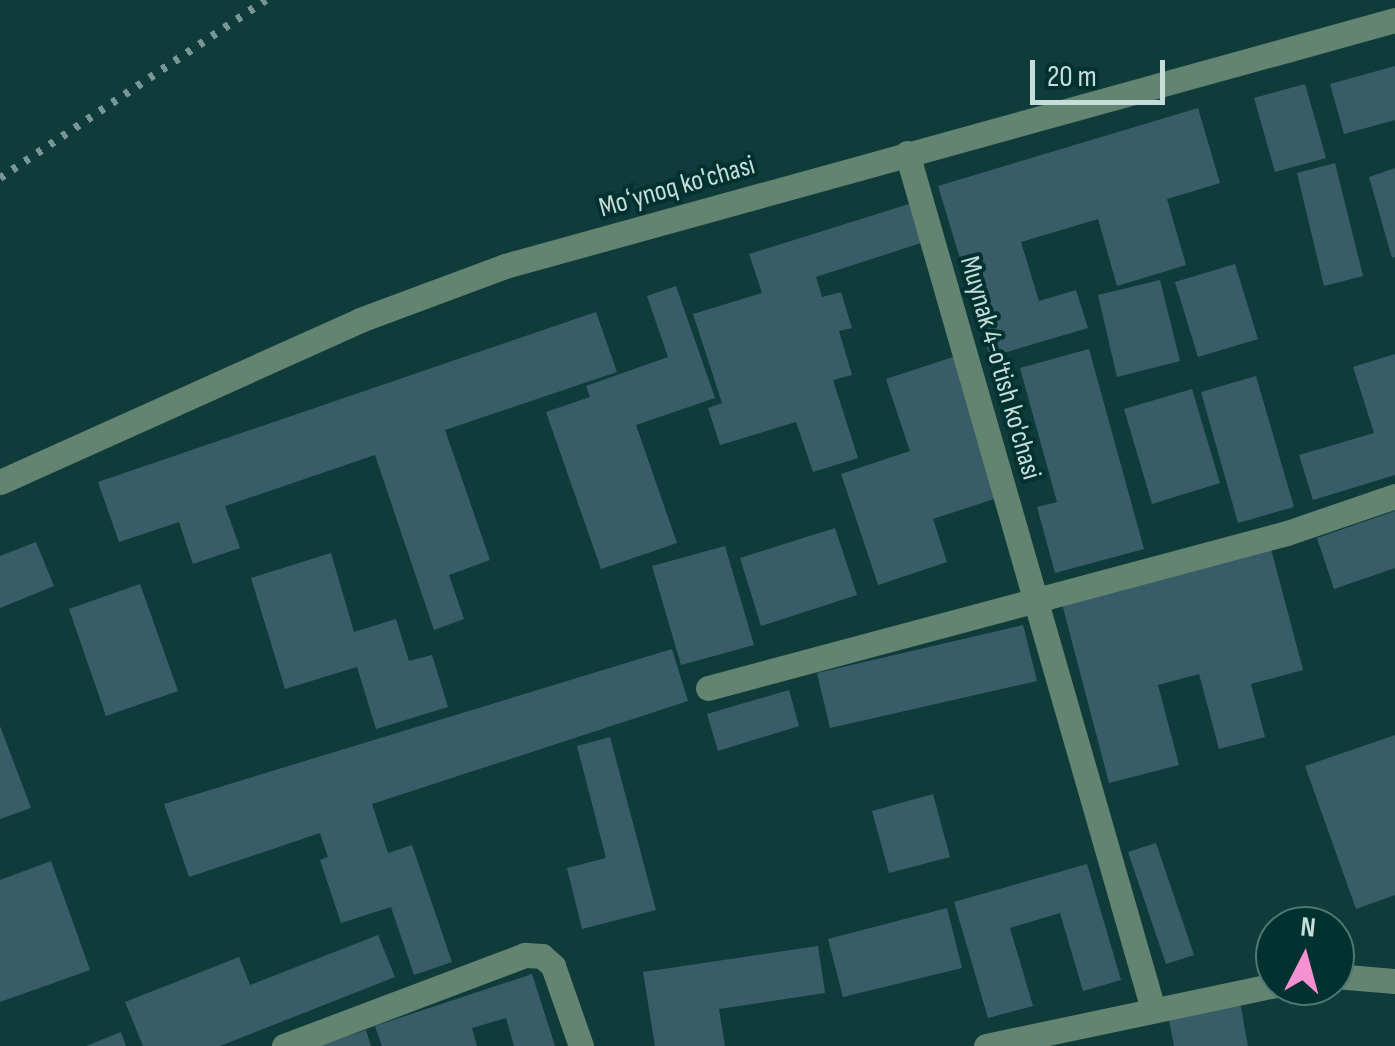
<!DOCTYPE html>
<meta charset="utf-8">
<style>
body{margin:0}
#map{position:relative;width:1395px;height:1046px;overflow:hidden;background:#0f3c3a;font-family:"Sofia Sans Condensed",sans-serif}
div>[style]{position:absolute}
.building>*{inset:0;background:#395d68}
.minor>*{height:25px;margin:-12.5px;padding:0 12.5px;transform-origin:12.5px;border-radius:12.5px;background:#638471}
.rail>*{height:8px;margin-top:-4px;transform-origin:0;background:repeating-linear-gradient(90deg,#769794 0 5px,transparent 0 15px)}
span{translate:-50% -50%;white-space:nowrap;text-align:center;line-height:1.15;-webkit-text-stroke:8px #01322f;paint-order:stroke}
.street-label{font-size:28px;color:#c6ddda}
.north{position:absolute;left:1255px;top:906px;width:100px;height:100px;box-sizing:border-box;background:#01322f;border:2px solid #507673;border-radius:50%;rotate:6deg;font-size:28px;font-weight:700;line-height:40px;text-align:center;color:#c6ddda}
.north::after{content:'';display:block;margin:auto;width:35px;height:45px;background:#f591d2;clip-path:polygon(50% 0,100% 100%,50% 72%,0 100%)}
.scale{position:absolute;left:1030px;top:60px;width:135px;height:45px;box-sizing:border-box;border:5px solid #c6ddda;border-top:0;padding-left:12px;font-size:30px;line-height:35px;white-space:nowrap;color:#c6ddda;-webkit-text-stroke:8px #01322f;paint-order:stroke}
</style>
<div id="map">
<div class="building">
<div style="clip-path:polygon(1395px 66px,1395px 120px,1344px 134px,1330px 84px)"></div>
<div style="clip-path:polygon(1305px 84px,1326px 158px,1275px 172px,1254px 98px)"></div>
<div style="clip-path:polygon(1198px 108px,1220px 183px,1167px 199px,1186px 265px,1117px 286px,1098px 219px,1021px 242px,1039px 301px,1076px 290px,1088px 328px,990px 357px,938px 186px)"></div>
<div style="clip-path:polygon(1335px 163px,1363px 276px,1324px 286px,1297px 173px)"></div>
<div style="clip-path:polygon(1395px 168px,1395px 257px,1392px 258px,1369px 177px)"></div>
<div style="clip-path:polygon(909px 204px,921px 243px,816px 277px,822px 297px,841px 292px,852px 328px,839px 331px,852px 375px,833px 380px,858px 458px,813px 472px,796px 422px,720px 445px,708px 408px,722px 403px,693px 314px,762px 293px,749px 254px)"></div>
<div style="clip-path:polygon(1235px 264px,1258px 339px,1198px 357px,1175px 282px)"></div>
<div style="clip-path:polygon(1160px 280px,1180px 361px,1117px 377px,1098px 295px)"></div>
<div style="clip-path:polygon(676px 286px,715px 398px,636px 425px,677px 543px,601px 569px,546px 412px,590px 397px,586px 386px,668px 357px,647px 296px)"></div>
<div style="clip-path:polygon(596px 312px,617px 372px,445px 430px,490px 560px,449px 575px,464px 619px,434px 630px,375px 455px,225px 506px,240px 548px,193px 564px,179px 522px,119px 542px,98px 482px)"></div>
<div style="clip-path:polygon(1089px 349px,1144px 549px,1055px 573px,1037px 507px,1057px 502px,1020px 368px)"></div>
<div style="clip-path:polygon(1395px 354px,1395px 475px,1313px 500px,1299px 455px,1374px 433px,1353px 367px)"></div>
<div style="clip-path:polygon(956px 356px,1003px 496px,933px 519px,947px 562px,878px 585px,841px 474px,910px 451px,886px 379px)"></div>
<div style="clip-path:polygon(1256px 376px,1294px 507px,1238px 523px,1201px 392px)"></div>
<div style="clip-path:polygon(1192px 389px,1220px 483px,1152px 504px,1124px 409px)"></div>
<div style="clip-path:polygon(1395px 511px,1395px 568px,1334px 589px,1317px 538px)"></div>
<div style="clip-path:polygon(835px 528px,857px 595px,761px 626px,740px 558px)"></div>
<div style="clip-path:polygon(36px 542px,54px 586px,0 608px,0 556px)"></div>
<div style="clip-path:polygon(1270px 545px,1303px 670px,1251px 684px,1265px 737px,1219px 749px,1199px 674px,1158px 685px,1179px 765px,1109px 783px,1061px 600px)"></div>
<div style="clip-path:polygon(725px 546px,754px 645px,681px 665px,652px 566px)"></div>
<div style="clip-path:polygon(331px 553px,354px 632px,396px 619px,409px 661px,432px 655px,448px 707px,376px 729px,357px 667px,285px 689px,251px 578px)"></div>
<div style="clip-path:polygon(140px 584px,178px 691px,106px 716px,69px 609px)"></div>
<div style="clip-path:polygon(1023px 625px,1037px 681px,830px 728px,817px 673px)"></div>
<div style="clip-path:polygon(672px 649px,688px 701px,372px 804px,388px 853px,412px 845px,452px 962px,414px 975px,391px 907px,341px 923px,320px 860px,328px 857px,320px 833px,189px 877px,164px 804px)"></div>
<div style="clip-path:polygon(789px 690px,799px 726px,718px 751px,707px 714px)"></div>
<div style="clip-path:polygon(0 726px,31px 808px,0 819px)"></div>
<div style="clip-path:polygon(1395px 735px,1395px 895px,1356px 909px,1305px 766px)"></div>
<div style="clip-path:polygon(610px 737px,656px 910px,582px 929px,567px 868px,606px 858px,577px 746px)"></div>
<div style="clip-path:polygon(933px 794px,950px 857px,889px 873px,872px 811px)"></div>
<div style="clip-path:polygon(1156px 843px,1194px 955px,1166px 964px,1128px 852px)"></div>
<div style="clip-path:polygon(51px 861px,90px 970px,0 1002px,0 880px)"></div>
<div style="clip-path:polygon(1087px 864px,1121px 980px,1083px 991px,1060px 913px,1010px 928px,1033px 1006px,988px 1018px,954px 902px)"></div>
<div style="clip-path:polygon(947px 908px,962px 968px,843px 997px,828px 939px)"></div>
<div style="clip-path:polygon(378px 935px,395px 977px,220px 1046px,143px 1046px,125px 1002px,239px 957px,250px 985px)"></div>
<div style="clip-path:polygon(818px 946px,825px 993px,719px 1009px,725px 1046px,655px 1046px,643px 972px)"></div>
<div style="clip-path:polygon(532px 974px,555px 1046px,514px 1046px,506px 1018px,472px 1028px,477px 1046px,382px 1046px,375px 1026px)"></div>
<div style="clip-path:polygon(1239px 997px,1248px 1046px,1174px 1046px,1167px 1010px)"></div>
<div style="clip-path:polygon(366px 1030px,371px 1046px,322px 1046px,322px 1045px)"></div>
<div style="clip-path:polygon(121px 1032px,126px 1046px,86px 1046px)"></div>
</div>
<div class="minor">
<div style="left:907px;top:153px;width:887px;rotate:73.97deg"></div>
<div style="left:0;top:482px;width:395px;rotate:-24.2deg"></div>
<div style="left:360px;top:320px;width:155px;rotate:-20.4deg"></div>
<div style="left:505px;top:266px;width:923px;rotate:-15.45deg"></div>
<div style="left:708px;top:688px;width:599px;rotate:-14.99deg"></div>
<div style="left:1287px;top:533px;width:114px;rotate:-18.9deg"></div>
<div style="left:1335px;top:976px;width:60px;rotate:4.8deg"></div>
<div style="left:284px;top:1046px;width:258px;rotate:-20.7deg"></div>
<div style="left:525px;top:955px;width:17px;rotate:3deg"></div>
<div style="left:542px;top:956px;width:15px;rotate:42deg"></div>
<div style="left:553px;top:966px;width:85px;rotate:70.7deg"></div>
<div style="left:986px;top:1046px;width:295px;rotate:-11.9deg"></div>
</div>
<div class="rail">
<div style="left:0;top:178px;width:320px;rotate:-33.8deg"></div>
</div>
<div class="street-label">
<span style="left:677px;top:187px;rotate:-16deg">Moʻynoq ko'chasi</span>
<span style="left:1000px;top:368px;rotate:74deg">Muynak 4-o'tish ko'chasi</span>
</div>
<div class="north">N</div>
<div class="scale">20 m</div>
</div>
